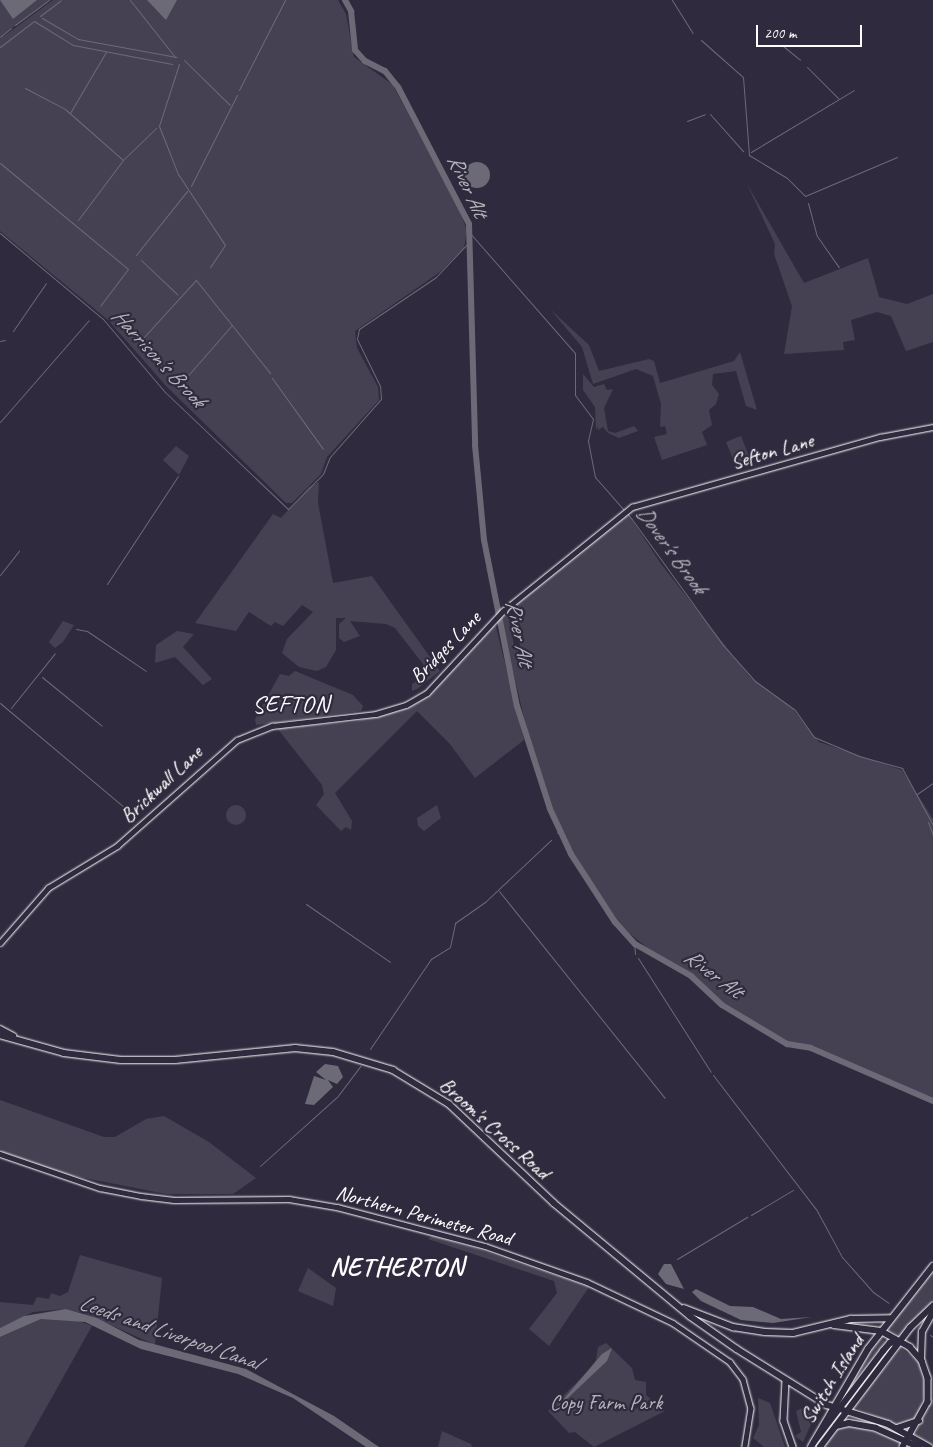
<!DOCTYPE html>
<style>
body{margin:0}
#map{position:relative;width:933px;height:1447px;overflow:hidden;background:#2f2a3d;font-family:Caveat,sans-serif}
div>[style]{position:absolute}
.green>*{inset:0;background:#464152}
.round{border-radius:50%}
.water>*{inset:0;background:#6d6a77}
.stream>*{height:1px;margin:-0.5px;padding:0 0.5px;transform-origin:0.5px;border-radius:0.5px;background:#6d6a77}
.river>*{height:6px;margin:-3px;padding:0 3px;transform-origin:3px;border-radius:3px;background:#6d6a77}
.roads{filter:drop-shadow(0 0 1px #fff) drop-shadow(0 0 1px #fff)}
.secondary>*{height:4.5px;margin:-2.25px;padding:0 2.25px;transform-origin:2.25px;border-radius:2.25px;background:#2f2a3d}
.highway>*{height:5.5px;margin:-2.75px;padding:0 2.75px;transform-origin:2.75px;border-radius:2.75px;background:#2f2a3d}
span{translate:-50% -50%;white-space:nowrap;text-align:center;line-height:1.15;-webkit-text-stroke:4.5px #2f2a3d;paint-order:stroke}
.street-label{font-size:21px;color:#fff}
.park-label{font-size:21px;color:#b5b3ba}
.water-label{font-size:22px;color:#b6b4bb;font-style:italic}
.quarter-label{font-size:24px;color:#fff;letter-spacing:1px}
.district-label{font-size:26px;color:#fff;font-weight:700;letter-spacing:1px}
.scale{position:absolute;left:756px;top:25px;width:106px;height:22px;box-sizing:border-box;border:2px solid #fff;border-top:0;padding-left:6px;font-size:15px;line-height:18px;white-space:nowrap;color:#fff;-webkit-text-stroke:4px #2f2a3d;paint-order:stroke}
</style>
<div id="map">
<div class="green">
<div style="clip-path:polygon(0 0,51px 0,0 37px)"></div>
<div style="clip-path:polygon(53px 0,338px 0,346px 14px,354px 57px,393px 85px,461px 214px,467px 231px,464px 248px,440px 272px,355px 331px,357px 348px,378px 387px,379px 400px,327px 457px,321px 474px,292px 503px,286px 503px,167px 387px,108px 320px,0 231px,0 39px)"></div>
<div style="clip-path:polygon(747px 184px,804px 283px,868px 258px,879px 297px,907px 304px,933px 294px,933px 342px,906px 351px,891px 316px,877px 312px,851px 320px,855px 340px,843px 342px,844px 350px,784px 354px,792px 306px,774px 254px,775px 244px)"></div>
<div style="clip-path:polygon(550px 309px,589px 345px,599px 371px,649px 359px,654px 361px,660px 383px,734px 361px,740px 352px,757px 410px,746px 406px,736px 371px,713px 374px,712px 385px,719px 394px,716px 404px,709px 410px,712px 425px,702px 432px,707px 445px,662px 460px,654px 437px,667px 434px,665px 426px,660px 427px,661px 404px,653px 376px,636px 369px,593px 384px,582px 347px)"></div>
<div style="clip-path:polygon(583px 374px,594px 387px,604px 384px,607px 390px,613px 389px,604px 408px,608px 431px,615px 433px,634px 426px,638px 431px,619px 438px,608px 433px,603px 427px,598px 430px,598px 426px,596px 430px,595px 407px,583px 390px)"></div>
<div style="clip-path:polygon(741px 436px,751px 461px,736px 467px,726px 442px)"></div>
<div style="clip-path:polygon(176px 446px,189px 456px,179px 475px,163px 460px)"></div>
<div style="clip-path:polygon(319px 482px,318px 503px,333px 583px,372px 576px,440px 671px,417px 689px,412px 691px,412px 684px,427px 675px,426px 668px,395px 628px,386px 624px,350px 621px,360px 636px,344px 642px,339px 638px,339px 624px,346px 618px,336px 618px,336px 650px,326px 667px,317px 671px,299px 667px,282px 653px,287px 639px,313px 612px,302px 605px,283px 626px,275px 622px,271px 626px,249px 612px,236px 631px,195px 623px,273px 514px,281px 518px,309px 487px)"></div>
<div style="clip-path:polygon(628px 514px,661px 564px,750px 677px,792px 708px,819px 742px,902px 770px,933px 819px,933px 1099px,812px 1045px,788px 1042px,718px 999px,693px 975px,650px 950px,617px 923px,568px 843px,552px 809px,529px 738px,500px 618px,508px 613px,514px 645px,523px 660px,512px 607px)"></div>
<div style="clip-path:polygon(63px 621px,74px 625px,63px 642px,55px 648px,49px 642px)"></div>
<div style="clip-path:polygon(495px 623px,524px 740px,475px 778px,450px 744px,417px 711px,335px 793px,352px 821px,351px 830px,346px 827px,341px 831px,316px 805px,324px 794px,322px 785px,277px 728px,354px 722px,408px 706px,432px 690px)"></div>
<div style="clip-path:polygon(177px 631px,194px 634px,183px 647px,212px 679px,203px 685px,175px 657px,155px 663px,156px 645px)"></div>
<div style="clip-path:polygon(295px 671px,353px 695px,363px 706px,361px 711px,256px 725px,255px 719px,280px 674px,289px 676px)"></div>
<div style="clip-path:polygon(437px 805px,441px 818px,424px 831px,418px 826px,417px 818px)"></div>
<div class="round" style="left:226px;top:805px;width:20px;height:20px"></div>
<div style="clip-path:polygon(0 1100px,104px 1137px,115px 1137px,146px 1119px,164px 1116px,209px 1142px,256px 1178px,233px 1194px,166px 1194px,59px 1173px,0 1151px)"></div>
<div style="clip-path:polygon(432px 1236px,478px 1249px,589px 1287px,549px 1346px,529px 1329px,557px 1293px,554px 1281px,428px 1239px)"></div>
<div style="clip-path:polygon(80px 1255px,162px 1278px,155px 1345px,89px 1315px,66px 1309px,33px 1312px,0 1328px,0 1302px,33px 1305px,37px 1297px,49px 1299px,51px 1293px,60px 1296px,68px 1292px)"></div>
<div style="clip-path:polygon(308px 1268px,336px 1288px,333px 1306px,298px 1291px)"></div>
<div style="clip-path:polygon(933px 1272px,933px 1302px,900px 1336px,887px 1329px)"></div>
<div style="clip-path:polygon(41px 1319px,74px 1319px,92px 1326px,24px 1447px,0 1447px,0 1337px)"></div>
<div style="clip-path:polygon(880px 1337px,886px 1342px,846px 1393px,850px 1383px)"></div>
<div style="clip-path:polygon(606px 1343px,632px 1368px,635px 1380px,646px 1382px,646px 1395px,665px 1411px,594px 1447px,575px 1432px,569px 1433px,548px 1411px,589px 1370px,596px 1360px,598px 1347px)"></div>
<div style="clip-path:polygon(900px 1347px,918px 1362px,926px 1388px,918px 1416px,900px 1426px,854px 1407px)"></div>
<div style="clip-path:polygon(758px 1398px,770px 1403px,785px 1447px,764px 1447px,753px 1438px,759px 1425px)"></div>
<div style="clip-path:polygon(933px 1398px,933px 1445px,915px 1434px)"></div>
<div style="clip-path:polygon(805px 1407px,818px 1409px,803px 1442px,795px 1436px,801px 1432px,796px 1411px)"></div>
<div style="clip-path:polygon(846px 1426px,857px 1427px,901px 1440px,897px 1447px,824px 1447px,836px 1430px)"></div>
<div style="clip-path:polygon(442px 1431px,471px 1444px,472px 1447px,438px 1447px)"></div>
</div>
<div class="water">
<div style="clip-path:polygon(0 0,37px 0,13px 19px)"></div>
<div style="clip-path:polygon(147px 0,177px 0,166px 20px)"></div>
<div class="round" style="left:464px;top:162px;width:26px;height:26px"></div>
<div style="clip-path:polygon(325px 1064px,338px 1066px,343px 1077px,337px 1084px,328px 1080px,333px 1087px,314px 1105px,305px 1104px,314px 1076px,326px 1080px,316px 1072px)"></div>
<div style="clip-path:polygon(664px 1264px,671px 1264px,684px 1289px,666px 1284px,658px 1274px)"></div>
<div style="clip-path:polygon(696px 1289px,730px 1306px,753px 1307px,781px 1319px,812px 1317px,773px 1323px,741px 1320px,701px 1301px,692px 1292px)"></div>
<div style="clip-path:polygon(66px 1309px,97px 1318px,139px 1340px,246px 1369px,334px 1416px,379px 1447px,366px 1447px,293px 1398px,238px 1374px,141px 1349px,85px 1322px,41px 1319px,0 1337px,0 1328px,24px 1316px)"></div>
<div style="clip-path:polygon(612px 1348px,607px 1361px,552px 1413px,602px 1354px)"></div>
</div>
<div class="stream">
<div style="left:130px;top:0;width:73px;rotate:51.7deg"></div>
<div style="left:672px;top:0;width:39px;rotate:58deg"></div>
<div style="left:40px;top:16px;width:26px;rotate:-37deg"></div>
<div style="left:42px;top:18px;width:42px;rotate:30.3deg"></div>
<div style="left:78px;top:39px;width:100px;rotate:10.4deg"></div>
<div style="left:15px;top:25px;width:42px;rotate:-36.3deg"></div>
<div style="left:0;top:37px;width:14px;rotate:-39deg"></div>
<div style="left:701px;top:40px;width:56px;rotate:41.4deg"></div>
<div style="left:743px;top:77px;width:78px;rotate:85.6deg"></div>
<div style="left:749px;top:155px;width:44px;rotate:31.2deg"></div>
<div style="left:787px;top:178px;width:25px;rotate:45deg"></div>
<div style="left:805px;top:196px;width:100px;rotate:-23deg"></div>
<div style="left:783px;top:46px;width:22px;rotate:39deg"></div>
<div style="left:0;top:47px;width:43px;rotate:-37.4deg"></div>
<div style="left:34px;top:21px;width:46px;rotate:31.6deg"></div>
<div style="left:73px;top:45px;width:101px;rotate:10.9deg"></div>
<div style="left:184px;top:60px;width:64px;rotate:44.4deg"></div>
<div style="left:179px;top:64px;width:65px;rotate:107.9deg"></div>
<div style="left:159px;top:126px;width:52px;rotate:68.4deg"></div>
<div style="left:178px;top:174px;width:85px;rotate:56.5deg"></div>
<div style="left:225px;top:245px;width:27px;rotate:124deg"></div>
<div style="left:807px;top:67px;width:44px;rotate:45deg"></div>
<div style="left:25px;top:88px;width:45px;rotate:27.7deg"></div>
<div style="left:65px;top:109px;width:77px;rotate:41.3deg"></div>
<div style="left:239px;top:90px;width:101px;rotate:-62.9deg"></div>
<div style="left:70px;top:113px;width:71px;rotate:-59.5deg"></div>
<div style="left:710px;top:114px;width:50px;rotate:48.3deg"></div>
<div style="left:687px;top:121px;width:19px;rotate:-21deg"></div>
<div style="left:751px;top:152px;width:120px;rotate:-31deg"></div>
<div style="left:0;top:163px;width:166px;rotate:39.6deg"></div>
<div style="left:128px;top:269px;width:46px;rotate:127.1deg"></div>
<div style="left:191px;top:186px;width:102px;rotate:-63.2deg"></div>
<div style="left:808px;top:203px;width:34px;rotate:75deg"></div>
<div style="left:817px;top:236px;width:38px;rotate:55deg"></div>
<div style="left:78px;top:220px;width:75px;rotate:-53.1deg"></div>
<div style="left:123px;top:160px;width:46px;rotate:-44.1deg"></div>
<div style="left:469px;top:232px;width:161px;rotate:48.8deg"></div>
<div style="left:575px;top:353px;width:42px;rotate:90deg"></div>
<div style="left:575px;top:395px;width:30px;rotate:53deg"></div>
<div style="left:593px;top:419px;width:23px;rotate:103deg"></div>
<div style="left:588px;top:441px;width:37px;rotate:79deg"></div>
<div style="left:595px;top:477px;width:55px;rotate:48.7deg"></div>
<div style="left:631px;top:518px;width:157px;rotate:54.1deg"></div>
<div style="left:723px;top:645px;width:48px;rotate:48.4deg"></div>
<div style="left:755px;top:681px;width:49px;rotate:35.9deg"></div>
<div style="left:795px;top:710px;width:33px;rotate:55deg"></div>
<div style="left:814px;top:737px;width:49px;rotate:22.9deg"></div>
<div style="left:859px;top:756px;width:45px;rotate:15.6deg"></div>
<div style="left:902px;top:768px;width:65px;rotate:61.5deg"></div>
<div style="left:0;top:233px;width:134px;rotate:39.9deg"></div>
<div style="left:103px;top:319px;width:96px;rotate:49.7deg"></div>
<div style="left:165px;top:392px;width:170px;rotate:43.6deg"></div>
<div style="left:288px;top:509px;width:49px;rotate:-45deg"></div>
<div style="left:323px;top:474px;width:18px;rotate:-68deg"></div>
<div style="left:330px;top:457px;width:77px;rotate:-48.7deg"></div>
<div style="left:381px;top:399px;width:13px;rotate:-94deg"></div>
<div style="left:380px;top:386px;width:52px;rotate:-116.1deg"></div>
<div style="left:357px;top:339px;width:10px;rotate:-79deg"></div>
<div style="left:359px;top:329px;width:93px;rotate:-34deg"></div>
<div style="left:436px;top:277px;width:48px;rotate:-46.7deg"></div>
<div style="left:136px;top:255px;width:82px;rotate:-51.4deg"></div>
<div style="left:141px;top:260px;width:50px;rotate:43.4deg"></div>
<div style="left:13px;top:331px;width:58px;rotate:-55.5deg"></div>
<div style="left:143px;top:338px;width:79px;rotate:-47.6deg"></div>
<div style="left:196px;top:280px;width:119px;rotate:51.5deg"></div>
<div style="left:0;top:341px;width:5px;rotate:-11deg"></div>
<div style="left:272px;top:378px;width:87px;rotate:54.3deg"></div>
<div style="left:176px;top:389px;width:85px;rotate:-48.8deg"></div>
<div style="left:0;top:422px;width:135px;rotate:-48.9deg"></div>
<div style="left:0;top:575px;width:31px;rotate:-52deg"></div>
<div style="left:107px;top:584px;width:129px;rotate:-56.7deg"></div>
<div style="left:76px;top:629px;width:11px;rotate:10deg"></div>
<div style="left:87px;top:631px;width:71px;rotate:34.1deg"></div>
<div style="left:42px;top:677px;width:77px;rotate:39.2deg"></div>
<div style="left:0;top:703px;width:177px;rotate:40deg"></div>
<div style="left:11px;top:708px;width:70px;rotate:-51.3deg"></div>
<div style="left:917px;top:794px;width:19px;rotate:-35deg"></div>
<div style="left:928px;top:822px;width:14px;rotate:69deg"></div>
<div style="left:557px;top:833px;width:3px;rotate:-45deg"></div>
<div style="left:499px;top:891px;width:265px;rotate:51.3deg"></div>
<div style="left:306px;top:904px;width:102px;rotate:34.6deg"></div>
<div style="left:634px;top:942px;width:12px;rotate:85deg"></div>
<div style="left:638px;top:958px;width:135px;rotate:57.4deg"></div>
<div style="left:370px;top:1049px;width:109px;rotate:-55.9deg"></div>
<div style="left:431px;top:959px;width:22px;rotate:-32deg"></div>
<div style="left:450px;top:947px;width:25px;rotate:-78deg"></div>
<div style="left:455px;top:923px;width:37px;rotate:-35deg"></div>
<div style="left:485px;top:902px;width:91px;rotate:-43.2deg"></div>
<div style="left:713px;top:1075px;width:169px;rotate:52.5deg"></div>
<div style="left:816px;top:1209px;width:55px;rotate:61.6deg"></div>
<div style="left:842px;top:1257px;width:47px;rotate:48.5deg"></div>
<div style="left:873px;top:1292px;width:19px;rotate:35deg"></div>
<div style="left:260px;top:1166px;width:103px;rotate:-41.9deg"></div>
<div style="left:337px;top:1097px;width:39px;rotate:-53deg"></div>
<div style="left:751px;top:1215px;width:49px;rotate:-30.8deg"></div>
<div style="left:677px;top:1259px;width:82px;rotate:-31deg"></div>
<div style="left:930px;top:1335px;width:4px;rotate:34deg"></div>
</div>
<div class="river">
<div style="left:345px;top:0;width:13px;rotate:61deg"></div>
<div style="left:351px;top:11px;width:39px;rotate:84deg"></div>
<div style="left:355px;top:50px;width:15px;rotate:48deg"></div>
<div style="left:365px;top:61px;width:22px;rotate:27deg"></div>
<div style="left:385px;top:71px;width:21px;rotate:51deg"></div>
<div style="left:398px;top:87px;width:154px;rotate:62.6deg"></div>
<div style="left:469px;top:224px;width:221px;rotate:88.4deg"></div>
<div style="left:475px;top:445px;width:95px;rotate:84.6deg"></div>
<div style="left:484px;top:540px;width:169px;rotate:78.8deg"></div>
<div style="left:517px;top:706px;width:108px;rotate:72.2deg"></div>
<div style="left:550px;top:809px;width:50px;rotate:65deg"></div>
<div style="left:571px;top:854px;width:81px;rotate:57.1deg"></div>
<div style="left:615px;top:922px;width:30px;rotate:48deg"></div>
<div style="left:635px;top:944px;width:64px;rotate:29.7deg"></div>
<div style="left:691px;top:976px;width:42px;rotate:43.1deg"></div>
<div style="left:722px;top:1005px;width:76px;rotate:31deg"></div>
<div style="left:787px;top:1044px;width:24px;rotate:9deg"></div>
<div style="left:811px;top:1048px;width:133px;rotate:23.5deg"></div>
</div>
<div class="roads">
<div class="secondary">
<div style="left:0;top:943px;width:73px;rotate:-48.9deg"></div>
<div style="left:48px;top:888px;width:81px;rotate:-31.3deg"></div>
<div style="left:117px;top:846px;width:160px;rotate:-41.5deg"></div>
<div style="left:237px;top:740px;width:38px;rotate:-22deg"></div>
<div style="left:272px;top:726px;width:105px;rotate:-6.6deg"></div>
<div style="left:376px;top:714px;width:31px;rotate:-17deg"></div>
<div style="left:406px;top:705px;width:24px;rotate:-30deg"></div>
<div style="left:427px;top:693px;width:112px;rotate:-47.2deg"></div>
<div style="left:503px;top:611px;width:166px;rotate:-38.9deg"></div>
<div style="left:632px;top:507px;width:258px;rotate:-15.8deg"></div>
<div style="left:880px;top:437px;width:54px;rotate:-10.7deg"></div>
<div style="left:0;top:1154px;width:106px;rotate:18.8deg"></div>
<div style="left:100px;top:1188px;width:42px;rotate:11deg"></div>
<div style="left:141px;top:1196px;width:33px;rotate:7deg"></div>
<div style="left:174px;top:1200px;width:115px;rotate:-0.5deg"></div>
<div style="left:289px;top:1199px;width:49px;rotate:9.5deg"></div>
<div style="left:337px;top:1207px;width:153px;rotate:14.8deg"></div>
<div style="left:485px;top:1246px;width:108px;rotate:19.4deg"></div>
<div style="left:587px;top:1282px;width:95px;rotate:25.5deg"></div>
<div style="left:673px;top:1323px;width:69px;rotate:34.4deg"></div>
<div style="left:730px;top:1362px;width:21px;rotate:53deg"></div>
<div style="left:743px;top:1379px;width:30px;rotate:75deg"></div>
<div style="left:751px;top:1408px;width:39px;rotate:99deg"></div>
</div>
<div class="highway">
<div style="left:0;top:1029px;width:15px;rotate:28deg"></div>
<div style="left:0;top:1035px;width:66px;rotate:15.7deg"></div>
<div style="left:64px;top:1053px;width:57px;rotate:7deg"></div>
<div style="left:121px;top:1060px;width:54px"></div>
<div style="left:175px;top:1060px;width:121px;rotate:-5.7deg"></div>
<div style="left:295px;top:1048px;width:38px;rotate:6deg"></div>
<div style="left:333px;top:1052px;width:63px;rotate:16.7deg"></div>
<div style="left:393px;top:1070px;width:66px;rotate:31.3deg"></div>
<div style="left:449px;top:1104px;width:144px;rotate:43.3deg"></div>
<div style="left:554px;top:1203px;width:177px;rotate:39.7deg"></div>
<div style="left:690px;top:1316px;width:57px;rotate:35.1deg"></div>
<div style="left:737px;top:1349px;width:106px;rotate:31.9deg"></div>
<div style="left:827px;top:1405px;width:64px;rotate:17.3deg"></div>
<div style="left:888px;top:1424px;width:47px;rotate:29.3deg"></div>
<div style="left:684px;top:1308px;width:53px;rotate:21.2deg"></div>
<div style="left:733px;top:1327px;width:32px;rotate:9deg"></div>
<div style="left:765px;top:1332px;width:28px;rotate:2deg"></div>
<div style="left:793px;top:1333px;width:60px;rotate:-13.6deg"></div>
<div style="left:851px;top:1319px;width:39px;rotate:-1deg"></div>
<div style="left:834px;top:1325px;width:47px;rotate:7.3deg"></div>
<div style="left:881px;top:1331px;width:33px;rotate:29deg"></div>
<div style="left:910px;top:1347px;width:18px;rotate:49deg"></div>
<div style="left:922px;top:1361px;width:18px;rotate:71deg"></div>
<div style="left:928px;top:1378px;width:24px;rotate:90deg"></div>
<div style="left:928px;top:1402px;width:51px;rotate:119.1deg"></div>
<div style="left:921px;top:1359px;width:27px;rotate:-88deg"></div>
<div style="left:922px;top:1332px;width:23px;rotate:-61deg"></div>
<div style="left:786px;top:1381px;width:40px;rotate:92.9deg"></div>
<div style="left:784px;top:1421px;width:28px;rotate:71deg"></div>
<div style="left:836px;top:1426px;width:13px;rotate:-13deg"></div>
<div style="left:849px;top:1423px;width:27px;rotate:10deg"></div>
<div style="left:876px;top:1428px;width:47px;rotate:23.8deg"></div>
<div style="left:897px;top:1428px;width:23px;rotate:-18deg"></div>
<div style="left:814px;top:1442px;width:114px;rotate:-52.8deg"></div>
<div style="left:883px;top:1351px;width:11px;rotate:-49deg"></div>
<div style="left:890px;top:1343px;width:11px;rotate:-10deg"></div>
<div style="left:811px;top:1447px;width:113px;rotate:-59.8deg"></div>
<div style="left:868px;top:1349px;width:105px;rotate:-51.9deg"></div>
<div style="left:820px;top:1447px;width:149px;rotate:-52.9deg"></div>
<div style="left:910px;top:1328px;width:32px;rotate:-44deg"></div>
</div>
</div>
<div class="street-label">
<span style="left:772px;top:451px;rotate:-16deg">Sefton Lane</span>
<span style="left:445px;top:647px;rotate:-46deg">Bridges Lane</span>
<span style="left:161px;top:784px;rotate:-43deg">Brickwall Lane</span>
<span style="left:495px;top:1128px;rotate:42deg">Broom's Cross Road</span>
<span style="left:424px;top:1215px;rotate:15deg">Northern Perimeter Road</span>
<span style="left:832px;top:1379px;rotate:-58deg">Switch Island</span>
</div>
<div class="park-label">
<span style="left:606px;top:1402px">Copy Farm Park</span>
</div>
<div class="water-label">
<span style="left:467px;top:186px;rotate:65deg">River Alt</span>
<span style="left:158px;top:358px;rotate:47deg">Harrison's Brook</span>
<span style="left:671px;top:550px;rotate:54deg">Dover's Brook</span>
<span style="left:519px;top:633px;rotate:78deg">River Alt</span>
<span style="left:713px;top:974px;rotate:37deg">River Alt</span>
<span style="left:169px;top:1333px;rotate:19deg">Leeds and Liverpool Canal</span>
</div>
<div class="quarter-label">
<span style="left:291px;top:705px">SEFTON</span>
</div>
<div class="district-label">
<span style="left:397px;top:1267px">NETHERTON</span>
</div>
<div class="scale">200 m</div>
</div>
